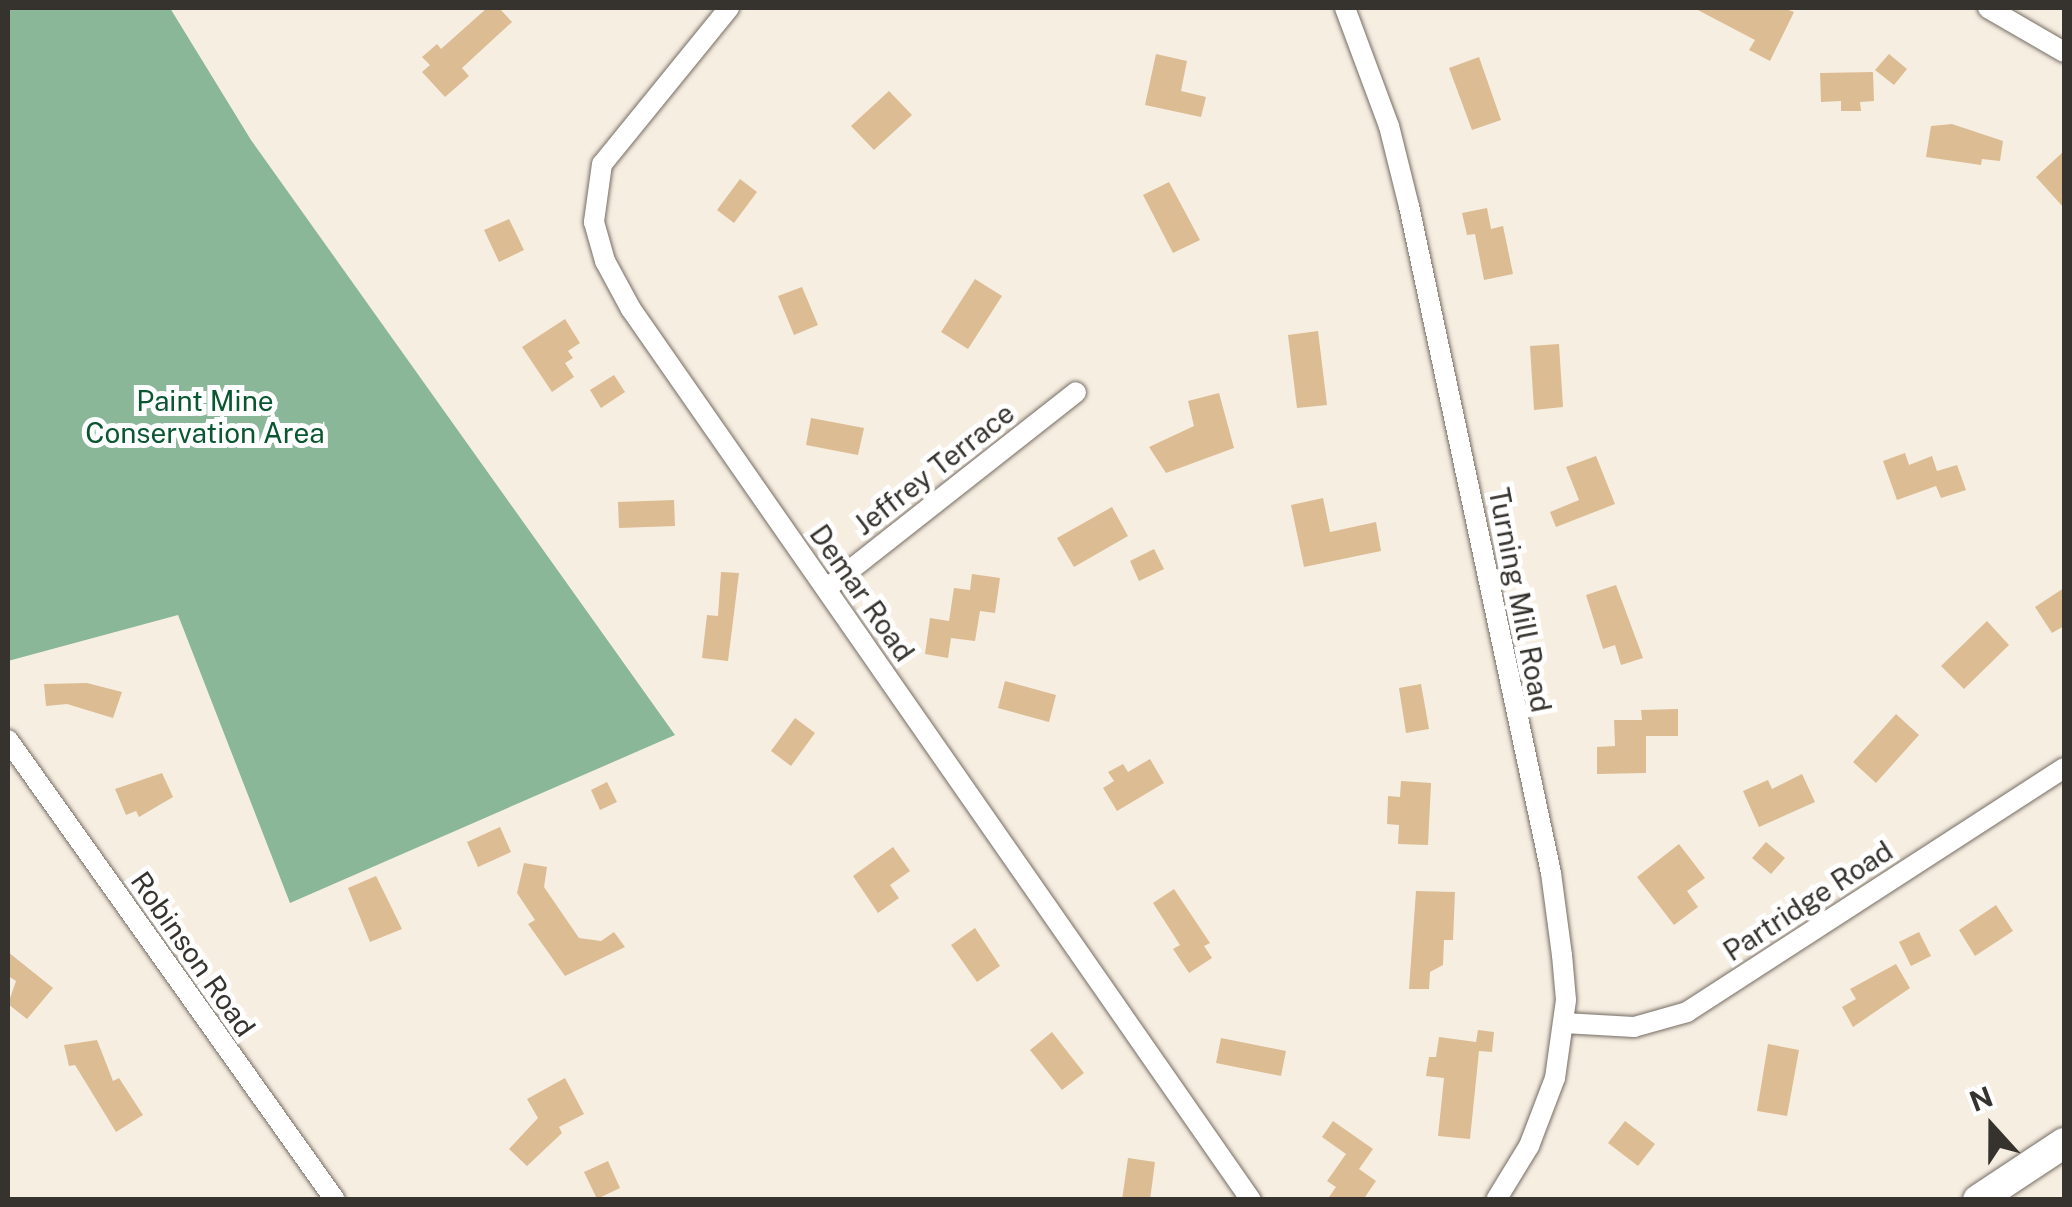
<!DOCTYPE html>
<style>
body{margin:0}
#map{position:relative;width:2072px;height:1207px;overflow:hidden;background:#f7eee2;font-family:"Public Sans",sans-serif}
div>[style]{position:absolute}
.forest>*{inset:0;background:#89b797}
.building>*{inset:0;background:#dcbc92}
.roads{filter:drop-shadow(0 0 2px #756d63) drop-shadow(0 0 2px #756d63)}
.minor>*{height:20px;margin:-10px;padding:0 10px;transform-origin:10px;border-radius:10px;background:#fff}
.highway>*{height:30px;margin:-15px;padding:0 15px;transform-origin:15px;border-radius:15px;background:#fff}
span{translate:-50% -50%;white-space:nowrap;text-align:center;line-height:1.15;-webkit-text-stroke:10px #fff;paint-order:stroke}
.park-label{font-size:28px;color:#095730}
.street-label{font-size:28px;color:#36332e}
.frame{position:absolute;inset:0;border:10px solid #36332e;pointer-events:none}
.north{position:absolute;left:1942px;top:1077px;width:100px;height:100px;-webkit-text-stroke:8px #fff;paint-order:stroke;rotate:339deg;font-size:28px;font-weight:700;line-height:40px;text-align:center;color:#36332e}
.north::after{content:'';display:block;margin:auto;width:35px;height:45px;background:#36332e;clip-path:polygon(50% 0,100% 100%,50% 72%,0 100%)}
</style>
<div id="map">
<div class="forest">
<div style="clip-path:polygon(8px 8px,170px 8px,251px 140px,675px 735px,290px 903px,178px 615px,8px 661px)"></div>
</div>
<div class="building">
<div style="clip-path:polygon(487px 8px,499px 8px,512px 22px,462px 68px,469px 76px,445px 97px,422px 72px,430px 65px,422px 57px,437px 44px,441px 49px)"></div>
<div style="clip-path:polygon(1694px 8px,1783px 8px,1794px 12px,1770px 61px,1749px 50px,1755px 40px)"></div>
<div style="clip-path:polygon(1156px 54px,1187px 61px,1181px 91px,1206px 97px,1201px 117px,1145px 105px)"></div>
<div style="clip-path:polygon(1889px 54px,1907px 69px,1894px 85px,1875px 70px)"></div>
<div style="clip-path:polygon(1479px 57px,1501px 120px,1472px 130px,1449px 68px)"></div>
<div style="clip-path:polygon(1873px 72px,1874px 101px,1860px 102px,1861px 111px,1841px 111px,1841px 101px,1821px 102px,1820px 73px)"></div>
<div style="clip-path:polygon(889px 91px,912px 115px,874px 150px,851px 126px)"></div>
<div style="clip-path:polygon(1952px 124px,2003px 141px,2000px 161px,1982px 159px,1981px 165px,1926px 157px,1931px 126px)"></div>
<div style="clip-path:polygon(2064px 151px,2064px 208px,2036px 177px)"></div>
<div style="clip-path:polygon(740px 179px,757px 192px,734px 223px,717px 210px)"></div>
<div style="clip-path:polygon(1169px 182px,1200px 240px,1173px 253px,1143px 195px)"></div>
<div style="clip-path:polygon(1487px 208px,1491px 229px,1503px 226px,1513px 274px,1484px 280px,1475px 234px,1467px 235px,1462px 213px)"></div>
<div style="clip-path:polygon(509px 219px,524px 250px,499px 262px,484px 230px)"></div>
<div style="clip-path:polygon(975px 279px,1002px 296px,968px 349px,941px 332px)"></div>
<div style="clip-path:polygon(802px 287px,818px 325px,794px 335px,778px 296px)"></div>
<div style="clip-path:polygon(565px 319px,580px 343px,568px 351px,573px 358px,565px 363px,574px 377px,552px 392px,522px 347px)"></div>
<div style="clip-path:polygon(1318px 331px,1327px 405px,1297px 408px,1288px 335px)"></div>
<div style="clip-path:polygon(1559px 344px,1563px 407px,1534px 410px,1530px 346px)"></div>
<div style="clip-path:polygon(614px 375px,625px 392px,601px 408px,590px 390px)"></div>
<div style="clip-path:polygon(1219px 393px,1234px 448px,1166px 473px,1149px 447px,1194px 426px,1188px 401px)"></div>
<div style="clip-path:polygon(811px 418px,864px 428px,858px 455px,806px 445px)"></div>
<div style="clip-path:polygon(1905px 453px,1909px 465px,1932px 456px,1937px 471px,1957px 465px,1966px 490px,1941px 498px,1936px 486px,1897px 500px,1883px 461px)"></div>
<div style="clip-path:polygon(1596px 456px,1615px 504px,1556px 527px,1550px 512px,1579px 500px,1566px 467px)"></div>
<div style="clip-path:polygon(1323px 498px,1330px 532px,1376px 522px,1381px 551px,1304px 567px,1291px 505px)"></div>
<div style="clip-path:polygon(674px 500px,675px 526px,619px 528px,618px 502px)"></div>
<div style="clip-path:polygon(1112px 507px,1128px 536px,1074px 567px,1057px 538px)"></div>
<div style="clip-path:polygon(1154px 549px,1164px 569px,1139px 581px,1130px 561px)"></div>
<div style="clip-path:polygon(721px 572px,739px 573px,728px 661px,702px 658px,707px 615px,718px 616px)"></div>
<div style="clip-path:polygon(972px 574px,1000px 578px,995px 613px,980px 611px,975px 641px,951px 638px,948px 658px,925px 654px,930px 618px,949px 621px,954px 588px,970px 590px)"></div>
<div style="clip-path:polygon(1616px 585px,1643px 658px,1621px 665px,1615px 645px,1603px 649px,1586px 595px)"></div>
<div style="clip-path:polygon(2064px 588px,2064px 626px,2052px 633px,2035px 607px)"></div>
<div style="clip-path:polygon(1987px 621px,2009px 645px,1964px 689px,1941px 666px)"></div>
<div style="clip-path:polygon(1005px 681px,1056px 695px,1049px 722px,998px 708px)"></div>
<div style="clip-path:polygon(87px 683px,122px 692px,113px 718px,67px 704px,46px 706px,44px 684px)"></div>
<div style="clip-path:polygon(1421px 684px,1429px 729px,1406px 733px,1399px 688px)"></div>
<div style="clip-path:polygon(1678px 709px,1678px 736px,1646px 736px,1646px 773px,1597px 774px,1597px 747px,1615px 746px,1614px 720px,1642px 720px,1641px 710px)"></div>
<div style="clip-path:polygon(1896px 714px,1919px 735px,1876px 783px,1853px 762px)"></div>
<div style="clip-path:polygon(795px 718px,815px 733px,791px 766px,771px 751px)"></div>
<div style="clip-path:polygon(1150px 759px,1164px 783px,1117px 811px,1103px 788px,1114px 781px,1108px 772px,1123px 764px,1128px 772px)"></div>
<div style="clip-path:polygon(162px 773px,173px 797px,139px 817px,136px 811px,126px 815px,115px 789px)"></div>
<div style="clip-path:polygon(1802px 774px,1815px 802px,1759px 827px,1743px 791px,1768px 780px,1772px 789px)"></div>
<div style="clip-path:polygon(1401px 781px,1431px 783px,1428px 845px,1398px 844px,1399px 825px,1387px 824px,1388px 796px,1400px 797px)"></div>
<div style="clip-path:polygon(607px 782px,617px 802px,600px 810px,591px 790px)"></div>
<div style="clip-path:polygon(500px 827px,511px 852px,478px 867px,467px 842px)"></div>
<div style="clip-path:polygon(1766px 842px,1785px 858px,1771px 874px,1752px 858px)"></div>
<div style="clip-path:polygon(1679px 844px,1705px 878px,1687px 891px,1698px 907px,1674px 925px,1637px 877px)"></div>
<div style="clip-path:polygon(893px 847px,910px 871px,890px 885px,899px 898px,878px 913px,853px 876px)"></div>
<div style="clip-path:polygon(524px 863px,547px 867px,544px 887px,579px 938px,601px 941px,614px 932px,625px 947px,565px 976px,528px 924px,535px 920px,517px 893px)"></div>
<div style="clip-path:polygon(376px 876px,402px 929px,370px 942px,348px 888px)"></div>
<div style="clip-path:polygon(1174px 889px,1210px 943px,1204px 946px,1212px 958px,1189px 973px,1173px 949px,1180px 945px,1153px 903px)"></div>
<div style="clip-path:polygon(1416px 891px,1455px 892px,1453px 940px,1444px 940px,1443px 965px,1430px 972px,1429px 989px,1409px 989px)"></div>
<div style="clip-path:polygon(1996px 905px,2013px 931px,1975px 956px,1959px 930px)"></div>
<div style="clip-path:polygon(975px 928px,1000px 966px,977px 982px,951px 945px)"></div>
<div style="clip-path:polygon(1919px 932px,1931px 956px,1911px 966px,1899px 942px)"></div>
<div style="clip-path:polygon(8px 952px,53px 988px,27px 1019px,8px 1004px,16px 981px,8px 976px)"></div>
<div style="clip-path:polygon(1896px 964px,1910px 988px,1853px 1027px,1842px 1007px,1856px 999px,1850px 989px)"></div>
<div style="clip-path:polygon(1478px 1030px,1494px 1032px,1492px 1052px,1479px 1051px,1470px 1139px,1438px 1136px,1444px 1078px,1426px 1076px,1429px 1057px,1436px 1057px,1439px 1037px,1476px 1042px)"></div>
<div style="clip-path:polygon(1052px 1032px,1084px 1073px,1062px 1090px,1030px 1050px)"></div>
<div style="clip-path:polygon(1221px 1038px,1286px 1051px,1281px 1076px,1216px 1063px)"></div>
<div style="clip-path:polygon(97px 1040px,113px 1081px,119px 1078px,143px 1115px,116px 1132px,75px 1065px,69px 1066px,64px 1045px)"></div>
<div style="clip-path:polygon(1768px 1044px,1799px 1050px,1787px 1116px,1757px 1111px)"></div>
<div style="clip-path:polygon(565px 1078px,584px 1114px,559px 1127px,562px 1133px,527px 1166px,509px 1149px,538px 1118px,527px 1099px)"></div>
<div style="clip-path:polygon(1333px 1121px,1373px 1149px,1359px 1169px,1376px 1181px,1363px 1200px,1327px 1200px,1336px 1187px,1327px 1181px,1346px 1154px,1322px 1137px)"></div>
<div style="clip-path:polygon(1625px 1121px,1655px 1144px,1638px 1166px,1608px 1143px)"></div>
<div style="clip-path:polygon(1128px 1158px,1155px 1162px,1150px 1200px,1122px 1200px)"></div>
<div style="clip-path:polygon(608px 1161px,620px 1188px,597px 1199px,584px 1172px)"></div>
</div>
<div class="roads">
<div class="minor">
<div style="left:729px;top:8px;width:201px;rotate:129.1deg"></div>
<div style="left:602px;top:164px;width:59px;rotate:97.9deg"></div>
<div style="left:594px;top:222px;width:41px;rotate:74.2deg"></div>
<div style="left:605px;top:261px;width:55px;rotate:61.6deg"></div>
<div style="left:631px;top:309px;width:1085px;rotate:55.17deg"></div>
<div style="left:1345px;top:8px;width:126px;rotate:69.6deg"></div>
<div style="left:1389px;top:126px;width:82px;rotate:76deg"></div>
<div style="left:1409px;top:206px;width:682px;rotate:77.98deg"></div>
<div style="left:1551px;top:873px;width:83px;rotate:82.4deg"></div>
<div style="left:1562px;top:955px;width:45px;rotate:84.9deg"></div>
<div style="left:1566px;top:1000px;width:79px;rotate:98deg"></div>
<div style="left:1555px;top:1078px;width:73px;rotate:110.9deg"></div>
<div style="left:1529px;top:1146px;width:63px;rotate:121.4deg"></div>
<div style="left:1988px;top:8px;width:88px;rotate:30.1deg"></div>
<div style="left:826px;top:589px;width:318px;rotate:-38.2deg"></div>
<div style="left:8px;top:740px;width:564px;rotate:54.59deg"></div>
<div style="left:1564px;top:1023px;width:70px;rotate:3.3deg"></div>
<div style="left:1634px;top:1027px;width:55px;rotate:-15.8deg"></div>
<div style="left:1687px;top:1012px;width:449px;rotate:-32.9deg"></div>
</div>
<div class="highway">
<div style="left:1978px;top:1200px;width:103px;rotate:-33.5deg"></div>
</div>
</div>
<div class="park-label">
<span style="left:205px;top:417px">Paint Mine<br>Conservation Area</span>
</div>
<div class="street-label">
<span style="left:934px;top:469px;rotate:-38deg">Jeffrey Terrace</span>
<span style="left:862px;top:593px;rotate:55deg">Demar Road</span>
<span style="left:1520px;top:600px;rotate:79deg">Turning Mill Road</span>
<span style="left:1808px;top:901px;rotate:-33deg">Partridge Road</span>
<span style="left:193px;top:954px;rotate:55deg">Robinson Road</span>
</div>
<div class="frame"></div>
<div class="north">N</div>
</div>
